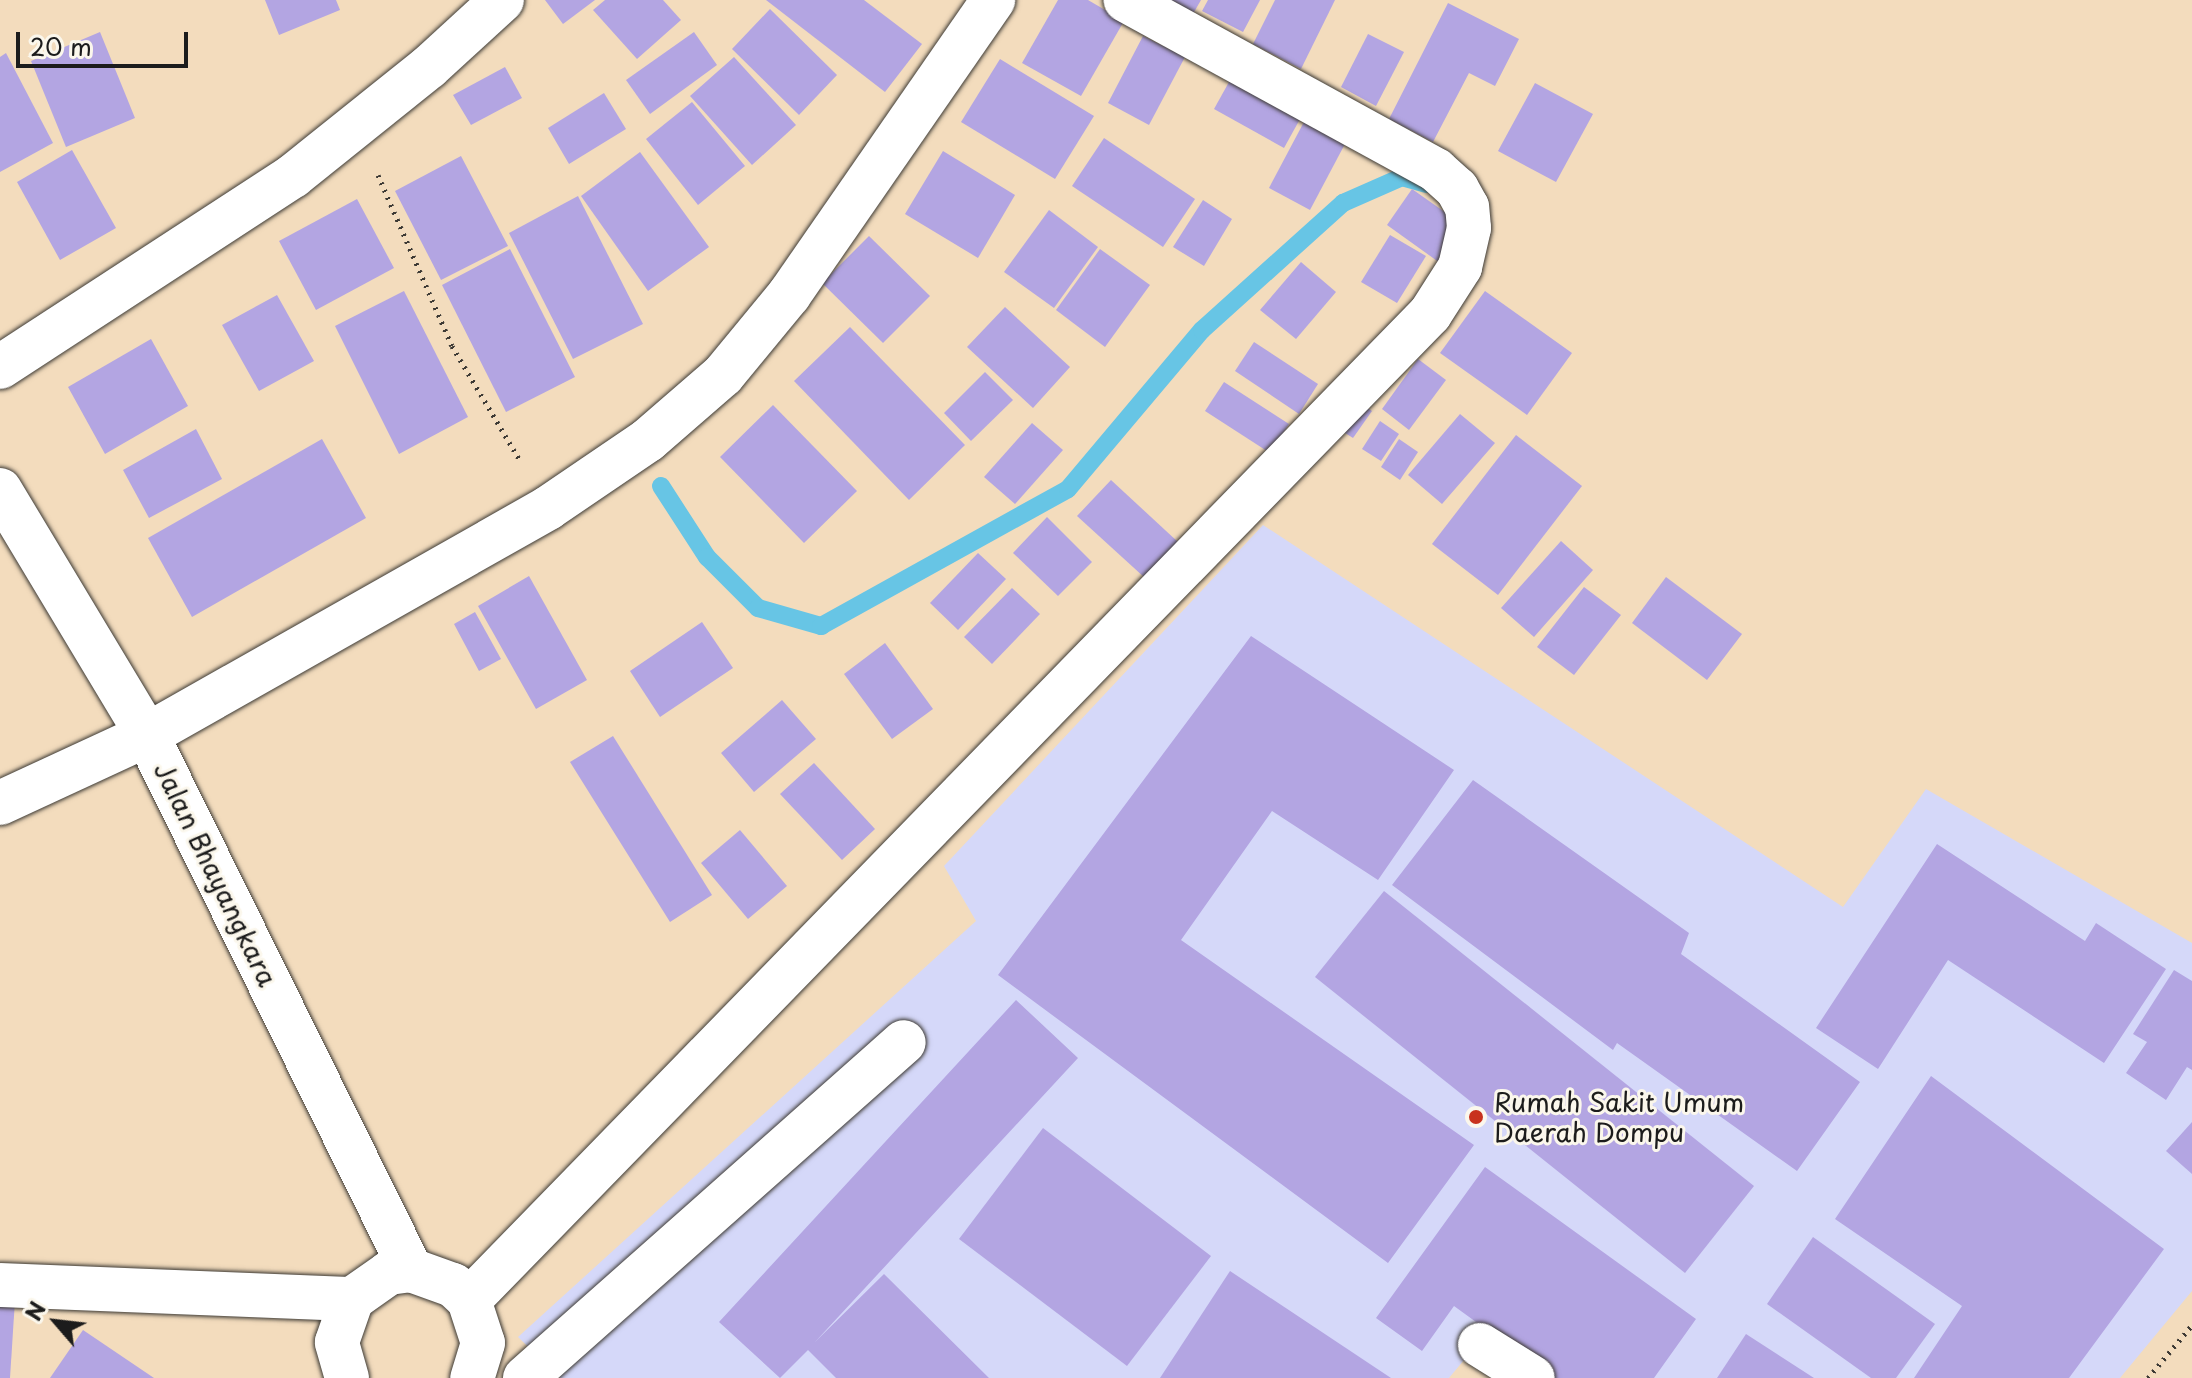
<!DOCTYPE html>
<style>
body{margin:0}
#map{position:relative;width:2192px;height:1378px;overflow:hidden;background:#f3dcbd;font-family:"Playpen Sans",sans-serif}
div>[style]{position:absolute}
.built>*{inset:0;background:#d5d8f9}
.stream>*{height:18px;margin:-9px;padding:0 9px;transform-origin:9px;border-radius:9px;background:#67c5e5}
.building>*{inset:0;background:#b3a5e2}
.path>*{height:5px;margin-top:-2.5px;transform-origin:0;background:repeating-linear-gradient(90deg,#3c3934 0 2px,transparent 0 8px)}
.roads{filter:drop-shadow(0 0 2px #3c3934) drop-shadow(0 0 2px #3c3934)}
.minor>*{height:44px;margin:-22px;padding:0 22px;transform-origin:22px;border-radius:22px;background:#fff}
.major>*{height:44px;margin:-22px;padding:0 22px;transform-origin:22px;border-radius:22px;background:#fff}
.highway>*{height:44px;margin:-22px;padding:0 22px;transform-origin:22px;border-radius:22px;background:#fff}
.dots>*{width:22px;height:22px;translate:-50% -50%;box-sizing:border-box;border:4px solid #fbf7ec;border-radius:50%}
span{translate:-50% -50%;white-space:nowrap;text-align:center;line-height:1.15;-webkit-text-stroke:6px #fbf7ec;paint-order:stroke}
.street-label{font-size:26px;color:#1c1c1c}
.poi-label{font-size:26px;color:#1c1c1c}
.left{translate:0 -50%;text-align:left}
.north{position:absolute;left:16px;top:1282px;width:80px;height:80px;-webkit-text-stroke:6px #fbf7ec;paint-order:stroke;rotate:298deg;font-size:22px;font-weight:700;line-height:32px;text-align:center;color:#1c1c1c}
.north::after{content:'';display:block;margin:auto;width:28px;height:36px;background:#1c1c1c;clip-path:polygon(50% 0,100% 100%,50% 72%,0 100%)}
.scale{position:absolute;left:16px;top:32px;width:172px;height:36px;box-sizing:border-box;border:4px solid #1c1c1c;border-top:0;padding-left:10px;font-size:24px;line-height:28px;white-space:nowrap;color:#1c1c1c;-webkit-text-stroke:6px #fbf7ec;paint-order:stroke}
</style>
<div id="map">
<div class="built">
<div style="clip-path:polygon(1263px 525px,1843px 907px,1926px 789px,2192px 943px,2192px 1291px,2120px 1378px,1493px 1378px,1464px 1360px,1449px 1378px,560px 1378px,518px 1337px,976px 921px,944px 866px)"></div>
</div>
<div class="stream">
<div style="left:661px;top:486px;width:85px;rotate:57.1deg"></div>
<div style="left:707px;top:557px;width:72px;rotate:45deg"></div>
<div style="left:758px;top:608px;width:66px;rotate:15.9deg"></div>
<div style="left:821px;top:626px;width:282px;rotate:-29deg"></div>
<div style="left:1068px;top:489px;width:208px;rotate:-49.9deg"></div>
<div style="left:1202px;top:330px;width:190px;rotate:-42deg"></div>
<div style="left:1343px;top:203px;width:64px;rotate:-23.8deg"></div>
<div style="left:1402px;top:177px;width:25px;rotate:16deg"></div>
</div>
<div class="building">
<div style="clip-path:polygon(265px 0,336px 0,340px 10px,279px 35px)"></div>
<div style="clip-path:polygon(545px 0,595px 0,563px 24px)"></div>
<div style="clip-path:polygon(605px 0,663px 0,681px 20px,637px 59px,593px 10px)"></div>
<div style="clip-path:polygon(766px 0,864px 0,922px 44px,885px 92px)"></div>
<div style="clip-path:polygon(1058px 0,1088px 0,1124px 21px,1081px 96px,1022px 63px)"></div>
<div style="clip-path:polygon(1138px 0,1201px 0,1185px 28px)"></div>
<div style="clip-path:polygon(1208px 0,1260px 0,1243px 32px,1202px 11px)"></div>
<div style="clip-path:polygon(1275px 0,1335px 0,1301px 69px,1253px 44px)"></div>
<div style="clip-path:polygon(1448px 3px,1519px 39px,1495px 86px,1469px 73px,1433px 142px,1389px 119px)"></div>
<div style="clip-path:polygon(770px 9px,837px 75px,799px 115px,732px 49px)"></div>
<div style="clip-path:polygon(100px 32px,135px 118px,66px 147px,31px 61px)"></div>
<div style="clip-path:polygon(694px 32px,717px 65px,650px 114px,626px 80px)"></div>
<div style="clip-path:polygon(1368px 34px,1404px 52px,1376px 106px,1341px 87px)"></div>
<div style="clip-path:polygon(1143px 36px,1185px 57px,1149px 125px,1108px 103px)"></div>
<div style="clip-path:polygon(6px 53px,53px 143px,0 172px,0 57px)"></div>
<div style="clip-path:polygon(734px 57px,796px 125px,752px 165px,690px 96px)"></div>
<div style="clip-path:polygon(1000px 59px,1094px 116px,1055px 179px,961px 122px)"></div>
<div style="clip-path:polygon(505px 67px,522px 98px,471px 125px,453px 95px)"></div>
<div style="clip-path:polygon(1234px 73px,1305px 110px,1284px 148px,1214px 109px)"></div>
<div style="clip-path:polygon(1535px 83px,1593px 114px,1556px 182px,1498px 151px)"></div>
<div style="clip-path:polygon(604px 93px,626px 129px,569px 164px,548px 128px)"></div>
<div style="clip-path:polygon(692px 102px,745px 166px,698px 205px,646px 139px)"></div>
<div style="clip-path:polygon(1305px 120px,1346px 142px,1310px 210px,1269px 188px)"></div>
<div style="clip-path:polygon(1104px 138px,1195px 199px,1163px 247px,1072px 186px)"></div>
<div style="clip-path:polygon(72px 150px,116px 228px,60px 260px,17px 182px)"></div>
<div style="clip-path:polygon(943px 151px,1015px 195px,978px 258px,905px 214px)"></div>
<div style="clip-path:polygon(640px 152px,709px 247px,648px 291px,581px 196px)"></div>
<div style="clip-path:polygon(461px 156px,508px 246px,441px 280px,395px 191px)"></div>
<div style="clip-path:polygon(1412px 189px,1466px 227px,1440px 263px,1387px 225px)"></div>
<div style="clip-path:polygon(578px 196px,643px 324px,573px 359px,509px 233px)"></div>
<div style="clip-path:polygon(357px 199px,394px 268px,316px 310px,279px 241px)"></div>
<div style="clip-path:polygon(1203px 200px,1232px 219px,1204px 266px,1173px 247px)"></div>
<div style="clip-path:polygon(1049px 210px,1098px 247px,1054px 308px,1004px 272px)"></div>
<div style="clip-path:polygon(1390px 235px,1426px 256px,1397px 303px,1361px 282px)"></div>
<div style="clip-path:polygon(869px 236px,930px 296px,883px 343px,822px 283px)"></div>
<div style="clip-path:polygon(510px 249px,575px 377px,506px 412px,442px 285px)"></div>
<div style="clip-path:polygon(1100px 249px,1150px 285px,1105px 347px,1056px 310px)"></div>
<div style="clip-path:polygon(1301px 262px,1336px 292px,1296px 339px,1260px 310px)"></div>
<div style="clip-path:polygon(404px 291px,468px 417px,399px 454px,335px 326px)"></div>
<div style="clip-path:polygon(1485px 291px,1572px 353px,1527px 415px,1440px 353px)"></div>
<div style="clip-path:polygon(277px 295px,314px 361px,259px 391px,222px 325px)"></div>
<div style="clip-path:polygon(1005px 307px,1070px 367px,1033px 408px,967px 347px)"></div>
<div style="clip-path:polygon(850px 327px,965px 445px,909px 500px,794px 381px)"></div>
<div style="clip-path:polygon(151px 339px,188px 406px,105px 454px,68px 387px)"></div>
<div style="clip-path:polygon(1254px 342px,1318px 384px,1299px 414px,1235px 371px)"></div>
<div style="clip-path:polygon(1418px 359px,1446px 380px,1409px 430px,1382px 409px)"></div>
<div style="clip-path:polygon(985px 372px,1013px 400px,971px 441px,944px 413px)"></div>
<div style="clip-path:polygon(1224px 382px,1289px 424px,1270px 453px,1205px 411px)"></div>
<div style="clip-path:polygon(1353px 398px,1372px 411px,1353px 438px,1334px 426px)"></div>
<div style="clip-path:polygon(773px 405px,857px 491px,804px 543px,720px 457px)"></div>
<div style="clip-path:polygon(1460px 414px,1495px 443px,1442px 504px,1408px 475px)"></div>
<div style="clip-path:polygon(1380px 421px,1399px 434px,1381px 461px,1362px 449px)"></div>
<div style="clip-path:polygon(1032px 423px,1063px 450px,1015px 504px,984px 477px)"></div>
<div style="clip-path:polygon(196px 429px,222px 479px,149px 518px,123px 470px)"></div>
<div style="clip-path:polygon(1516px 435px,1582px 486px,1498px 595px,1432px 544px)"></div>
<div style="clip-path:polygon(322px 439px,366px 518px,192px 617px,148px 538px)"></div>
<div style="clip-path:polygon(1399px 439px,1418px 452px,1400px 480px,1381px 467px)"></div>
<div style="clip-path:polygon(1111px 480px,1178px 542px,1145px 578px,1077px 516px)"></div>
<div style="clip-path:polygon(1047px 517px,1092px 562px,1058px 596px,1013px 553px)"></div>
<div style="clip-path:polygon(1561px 541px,1593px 570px,1534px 637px,1501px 608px)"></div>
<div style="clip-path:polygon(978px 553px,1006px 579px,958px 630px,930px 603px)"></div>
<div style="clip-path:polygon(529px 576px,587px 680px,536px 709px,478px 606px)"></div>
<div style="clip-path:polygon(1666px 577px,1742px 634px,1707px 680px,1632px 623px)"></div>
<div style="clip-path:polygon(1584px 587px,1621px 615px,1574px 675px,1537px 647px)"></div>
<div style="clip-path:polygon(1012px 588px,1040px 614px,992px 664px,964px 637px)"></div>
<div style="clip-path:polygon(475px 612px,501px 659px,479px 671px,454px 624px)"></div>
<div style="clip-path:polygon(702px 622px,733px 668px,660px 717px,630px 671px)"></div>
<div style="clip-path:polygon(1251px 636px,1454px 770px,1378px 880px,1272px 811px,1181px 940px,1474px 1145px,1388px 1263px,998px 975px)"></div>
<div style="clip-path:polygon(885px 643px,933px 709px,892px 739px,844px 674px)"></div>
<div style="clip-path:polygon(782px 700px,816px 739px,754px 792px,721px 753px)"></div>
<div style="clip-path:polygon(613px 736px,712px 895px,670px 922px,570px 762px)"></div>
<div style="clip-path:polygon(814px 763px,875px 829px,842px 860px,780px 794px)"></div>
<div style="clip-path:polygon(1473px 780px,1689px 933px,1681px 954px,1860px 1082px,1797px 1171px,1617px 1043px,1613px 1050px,1392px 885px)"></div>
<div style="clip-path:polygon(740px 830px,787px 886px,748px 919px,701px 863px)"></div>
<div style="clip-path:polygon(1937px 844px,2085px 941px,2096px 923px,2166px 969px,2104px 1063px,1948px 960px,1878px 1069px,1816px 1028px)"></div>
<div style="clip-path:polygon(1384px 891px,1754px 1186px,1685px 1273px,1315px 977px)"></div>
<div style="clip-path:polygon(2174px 970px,2192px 981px,2192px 1070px,2187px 1067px,2166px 1100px,2126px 1073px,2147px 1042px,2133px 1034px)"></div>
<div style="clip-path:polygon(1016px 1000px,1078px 1058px,815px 1342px,884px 1274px,989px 1378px,836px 1378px,808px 1350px,780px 1378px,719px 1322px)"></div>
<div style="clip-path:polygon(1931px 1076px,2164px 1249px,2069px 1378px,1914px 1378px,1962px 1306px,1835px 1219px)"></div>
<div style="clip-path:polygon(2192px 1122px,2192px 1174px,2166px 1151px)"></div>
<div style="clip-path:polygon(1043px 1128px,1211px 1256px,1127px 1366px,959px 1239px)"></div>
<div style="clip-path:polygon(1485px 1167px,1696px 1319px,1654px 1378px,1553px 1378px,1454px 1306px,1422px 1351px,1376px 1318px)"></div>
<div style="clip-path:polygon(1813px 1237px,1935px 1324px,1896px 1378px,1871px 1378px,1767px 1304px)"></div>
<div style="clip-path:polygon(1230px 1271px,1391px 1378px,1160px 1378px)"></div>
<div style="clip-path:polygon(0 1299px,15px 1300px,10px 1378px,0 1378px)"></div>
<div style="clip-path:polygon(83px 1330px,154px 1378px,50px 1378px)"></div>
<div style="clip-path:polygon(1746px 1334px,1814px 1378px,1717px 1378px)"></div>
</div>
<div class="path">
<div style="left:378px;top:175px;width:186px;rotate:66.6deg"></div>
<div style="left:452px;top:346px;width:135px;rotate:59.3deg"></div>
<div style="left:2148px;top:1378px;width:69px;rotate:-50.3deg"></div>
</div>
<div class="roads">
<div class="minor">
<div style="left:0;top:367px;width:350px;rotate:-33.1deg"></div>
<div style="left:293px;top:176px;width:174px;rotate:-38.7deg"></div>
<div style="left:429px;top:67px;width:99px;rotate:-42.5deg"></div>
<div style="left:0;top:1285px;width:352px;rotate:2.3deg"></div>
<div style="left:469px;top:1300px;width:1377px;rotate:-45.74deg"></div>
<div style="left:1430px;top:314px;width:56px;rotate:-57.4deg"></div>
<div style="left:1460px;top:267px;width:40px;rotate:-77deg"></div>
<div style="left:1469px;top:228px;width:21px;rotate:-95deg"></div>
<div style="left:1467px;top:207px;width:21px;rotate:-119deg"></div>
<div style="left:1457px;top:189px;width:28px;rotate:-138deg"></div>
<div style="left:1436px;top:170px;width:354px;rotate:-151.3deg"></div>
<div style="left:1480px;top:1345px;width:62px;rotate:31.9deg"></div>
<div style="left:525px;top:1378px;width:506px;rotate:-41.56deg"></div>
</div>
<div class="major">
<div style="left:0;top:803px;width:162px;rotate:-24.8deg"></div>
<div style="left:147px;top:735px;width:461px;rotate:-29.5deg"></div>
<div style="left:548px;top:508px;width:121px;rotate:-34.2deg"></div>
<div style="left:648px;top:440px;width:99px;rotate:-40.9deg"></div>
<div style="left:723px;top:375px;width:104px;rotate:-50.5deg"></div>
<div style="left:789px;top:295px;width:359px;rotate:-55.3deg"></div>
</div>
<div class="highway">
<div style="left:0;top:490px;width:286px;rotate:59deg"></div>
<div style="left:147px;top:735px;width:597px;rotate:63.74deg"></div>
<div style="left:347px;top:1378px;width:37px;rotate:-106deg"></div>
<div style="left:337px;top:1342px;width:46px;rotate:-70.8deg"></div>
<div style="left:352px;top:1299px;width:45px;rotate:-35.1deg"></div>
<div style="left:389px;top:1273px;width:22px;rotate:-8deg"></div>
<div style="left:411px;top:1270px;width:45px;rotate:19.7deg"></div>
<div style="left:453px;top:1285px;width:22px;rotate:43deg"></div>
<div style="left:469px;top:1300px;width:45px;rotate:72deg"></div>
<div style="left:483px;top:1343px;width:37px;rotate:107deg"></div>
</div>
</div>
<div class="dots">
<div style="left:1476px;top:1117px;background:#c8321e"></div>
</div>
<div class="street-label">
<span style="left:216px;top:874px;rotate:64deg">Jalan Bhayangkara</span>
</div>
<div class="poi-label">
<span class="left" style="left:1494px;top:1117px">Rumah Sakit Umum<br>Daerah Dompu</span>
</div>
<div class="north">N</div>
<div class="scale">20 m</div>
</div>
